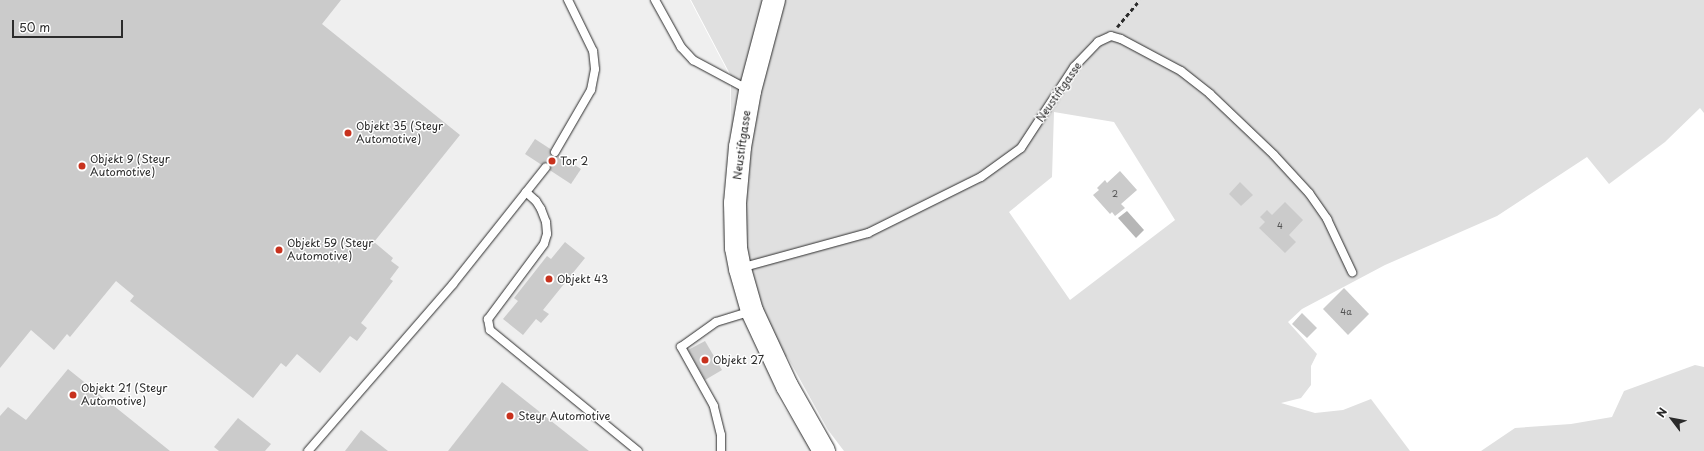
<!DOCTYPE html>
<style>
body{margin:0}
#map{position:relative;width:1704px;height:451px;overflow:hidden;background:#fff;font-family:"Playpen Sans",sans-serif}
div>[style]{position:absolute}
.built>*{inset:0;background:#efefef}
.green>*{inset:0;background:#e0e0e0}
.water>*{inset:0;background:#b6b6b6}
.building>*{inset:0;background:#cbcbcb}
.path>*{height:2.5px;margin-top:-1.25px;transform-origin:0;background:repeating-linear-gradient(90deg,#2b2b2b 0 4px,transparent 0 7px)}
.roads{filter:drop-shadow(0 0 1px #2b2b2b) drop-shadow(0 0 1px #2b2b2b)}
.lane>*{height:8px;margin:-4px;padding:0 4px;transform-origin:4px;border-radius:4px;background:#fff}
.secondary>*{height:22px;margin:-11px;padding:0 11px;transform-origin:11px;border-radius:11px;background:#fff}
.dots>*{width:11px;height:11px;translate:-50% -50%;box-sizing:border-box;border:2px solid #fff;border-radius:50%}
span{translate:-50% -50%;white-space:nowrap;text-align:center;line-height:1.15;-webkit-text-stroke:3px #fff;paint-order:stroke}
.number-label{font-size:9px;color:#535353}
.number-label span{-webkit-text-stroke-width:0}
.street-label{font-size:11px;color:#2b2b2b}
.poi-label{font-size:11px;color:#2b2b2b}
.left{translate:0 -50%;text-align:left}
.north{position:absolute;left:1652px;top:399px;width:40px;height:40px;-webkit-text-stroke:3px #fff;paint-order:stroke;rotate:302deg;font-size:11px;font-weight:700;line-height:16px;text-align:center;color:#2b2b2b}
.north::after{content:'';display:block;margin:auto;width:14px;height:18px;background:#2b2b2b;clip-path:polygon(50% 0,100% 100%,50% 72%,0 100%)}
.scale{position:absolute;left:12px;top:20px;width:111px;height:18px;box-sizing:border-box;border:2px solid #2b2b2b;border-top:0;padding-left:5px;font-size:12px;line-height:14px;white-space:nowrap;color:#2b2b2b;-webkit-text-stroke:3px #fff;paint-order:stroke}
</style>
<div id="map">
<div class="built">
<div style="clip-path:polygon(0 0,690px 0,730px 76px,733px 274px,780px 402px,814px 451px,0 451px)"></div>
</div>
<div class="green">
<div style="clip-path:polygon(evenodd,691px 0,1704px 0,1704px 113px,1700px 108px,1665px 142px,1609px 184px,1587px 157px,1497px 216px,1385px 265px,1302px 309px,1288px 322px,1317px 354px,1311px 366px,1311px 385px,1301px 398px,1281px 403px,1315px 413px,1343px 410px,1371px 399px,1410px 451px,844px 451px,828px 430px,787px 356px,775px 376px,730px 266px,731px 76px,691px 0,1054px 112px,1114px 122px,1175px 220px,1070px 300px,1009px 212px,1052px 177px,1054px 112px)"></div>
<div style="clip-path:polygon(1695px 365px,1704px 367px,1704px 451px,1481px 451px,1515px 428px,1571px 424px,1612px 417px,1624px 391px)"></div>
</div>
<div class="water">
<div style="clip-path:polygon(1127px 211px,1144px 230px,1136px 238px,1118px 218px)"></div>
</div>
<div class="building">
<div style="clip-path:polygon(0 0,341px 0,322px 24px,460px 135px,374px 242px,393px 258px,391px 261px,399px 267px,390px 279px,393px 281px,361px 323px,367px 328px,357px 341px,350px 336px,320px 373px,297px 354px,286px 367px,281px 363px,253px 398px,130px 301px,134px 296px,116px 281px,70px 337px,67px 334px,54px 350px,31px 330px,0 368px)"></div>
<div style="clip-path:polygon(535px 139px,581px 169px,571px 184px,525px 154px)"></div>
<div style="clip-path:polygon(1120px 171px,1137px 190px,1121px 204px,1125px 208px,1115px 216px,1112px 212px,1110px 214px,1093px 195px,1099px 190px,1097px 188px,1105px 180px,1107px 183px)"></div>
<div style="clip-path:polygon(1240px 182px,1253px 195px,1241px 206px,1229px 194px)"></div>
<div style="clip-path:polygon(1285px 202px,1303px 220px,1289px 235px,1296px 242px,1285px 253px,1259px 228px,1265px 222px,1260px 217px,1267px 210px,1272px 215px)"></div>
<div style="clip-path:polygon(565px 242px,585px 258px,543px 310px,549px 314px,541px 323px,536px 319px,523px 335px,503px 319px,518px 301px,514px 298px,547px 256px,551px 259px)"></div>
<div style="clip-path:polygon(1344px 288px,1369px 314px,1348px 335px,1323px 309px)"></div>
<div style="clip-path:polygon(1302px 313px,1317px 328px,1307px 338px,1292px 324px)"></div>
<div style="clip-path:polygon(705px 341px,722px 370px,705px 380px,688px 350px)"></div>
<div style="clip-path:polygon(68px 369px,170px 451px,0 451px,0 416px,8px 407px,26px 420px)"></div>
<div style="clip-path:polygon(502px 382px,589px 451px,448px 451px)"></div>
<div style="clip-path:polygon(238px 418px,271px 444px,265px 451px,219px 451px,214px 447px)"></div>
<div style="clip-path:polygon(361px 430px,388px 451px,345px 451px)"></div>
</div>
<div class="path">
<div style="left:1117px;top:27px;width:35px;rotate:-50deg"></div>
</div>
<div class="roads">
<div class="lane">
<div style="left:655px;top:0;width:54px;rotate:61deg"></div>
<div style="left:681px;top:47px;width:18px;rotate:47deg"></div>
<div style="left:693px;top:60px;width:64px;rotate:28.2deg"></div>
<div style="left:555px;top:152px;width:72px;rotate:-59.9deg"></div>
<div style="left:591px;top:90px;width:21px;rotate:-79deg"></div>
<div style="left:595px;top:69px;width:18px;rotate:-96deg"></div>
<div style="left:593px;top:51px;width:57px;rotate:-116.1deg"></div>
<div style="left:526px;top:192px;width:13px;rotate:42deg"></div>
<div style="left:536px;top:201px;width:9px;rotate:58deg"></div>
<div style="left:541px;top:209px;width:14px;rotate:69deg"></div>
<div style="left:546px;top:222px;width:12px;rotate:85deg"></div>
<div style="left:547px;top:234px;width:10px;rotate:107deg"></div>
<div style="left:544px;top:244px;width:94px;rotate:126.7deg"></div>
<div style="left:488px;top:319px;width:11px;rotate:80deg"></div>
<div style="left:490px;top:330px;width:191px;rotate:39.3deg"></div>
<div style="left:740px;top:268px;width:133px;rotate:-15.3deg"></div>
<div style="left:868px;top:233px;width:126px;rotate:-26.4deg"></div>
<div style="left:981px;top:177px;width:49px;rotate:-35.9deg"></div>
<div style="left:1021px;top:148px;width:97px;rotate:-56.8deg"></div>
<div style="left:1074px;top:67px;width:35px;rotate:-46deg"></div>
<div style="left:1098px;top:42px;width:14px;rotate:-25deg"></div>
<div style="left:1111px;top:36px;width:10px;rotate:17deg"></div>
<div style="left:1121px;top:39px;width:68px;rotate:28.1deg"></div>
<div style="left:1181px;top:71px;width:37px;rotate:38deg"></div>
<div style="left:1210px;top:94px;width:88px;rotate:43.6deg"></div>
<div style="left:1274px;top:155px;width:52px;rotate:47.4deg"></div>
<div style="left:1309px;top:193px;width:32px;rotate:55deg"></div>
<div style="left:1327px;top:219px;width:59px;rotate:64.7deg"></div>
<div style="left:308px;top:451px;width:221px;rotate:-49deg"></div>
<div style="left:453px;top:284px;width:149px;rotate:-51.5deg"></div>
<div style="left:721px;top:451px;width:16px;rotate:-90deg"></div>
<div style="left:721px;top:435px;width:30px;rotate:-104deg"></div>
<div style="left:714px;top:406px;width:68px;rotate:-119.2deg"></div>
<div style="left:681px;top:347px;width:43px;rotate:-35.5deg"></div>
<div style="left:716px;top:322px;width:37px;rotate:-17deg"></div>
</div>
<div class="secondary">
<div style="left:774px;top:0;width:94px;rotate:104.8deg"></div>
<div style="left:750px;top:91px;width:57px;rotate:100.1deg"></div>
<div style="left:740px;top:147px;width:56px;rotate:95.1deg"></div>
<div style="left:735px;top:203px;width:45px;rotate:88.7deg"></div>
<div style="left:736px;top:248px;width:21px;rotate:79deg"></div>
<div style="left:740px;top:269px;width:44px;rotate:74.1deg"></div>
<div style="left:752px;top:311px;width:83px;rotate:65deg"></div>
<div style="left:787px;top:386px;width:75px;rotate:60.4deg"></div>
</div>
</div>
<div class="dots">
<div style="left:348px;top:133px;background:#c8321e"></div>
<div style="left:552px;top:161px;background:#c8321e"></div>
<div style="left:82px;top:166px;background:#c8321e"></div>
<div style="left:279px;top:250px;background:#c8321e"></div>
<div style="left:549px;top:279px;background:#c8321e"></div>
<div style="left:705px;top:360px;background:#c8321e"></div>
<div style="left:73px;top:395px;background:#c8321e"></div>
<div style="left:510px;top:416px;background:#c8321e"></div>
</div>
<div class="number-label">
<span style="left:1115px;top:193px">2</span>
<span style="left:1280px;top:225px">4</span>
<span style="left:1346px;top:311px">4a</span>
</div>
<div class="street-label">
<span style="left:1059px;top:92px;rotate:-55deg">Neustiftgasse</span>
<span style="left:742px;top:145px;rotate:-82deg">Neustiftgasse</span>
</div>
<div class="poi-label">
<span class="left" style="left:356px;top:133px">Objekt 35 (Steyr<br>Automotive)</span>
<span class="left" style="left:90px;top:166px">Objekt 9 (Steyr<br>Automotive)</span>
<span class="left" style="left:560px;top:161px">Tor 2</span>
<span class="left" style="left:287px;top:250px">Objekt 59 (Steyr<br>Automotive)</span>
<span class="left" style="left:557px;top:279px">Objekt 43</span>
<span class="left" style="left:713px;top:360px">Objekt 27</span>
<span class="left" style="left:81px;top:395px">Objekt 21 (Steyr<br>Automotive)</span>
<span class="left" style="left:518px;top:416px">Steyr Automotive</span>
</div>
<div class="north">N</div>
<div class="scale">50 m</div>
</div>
